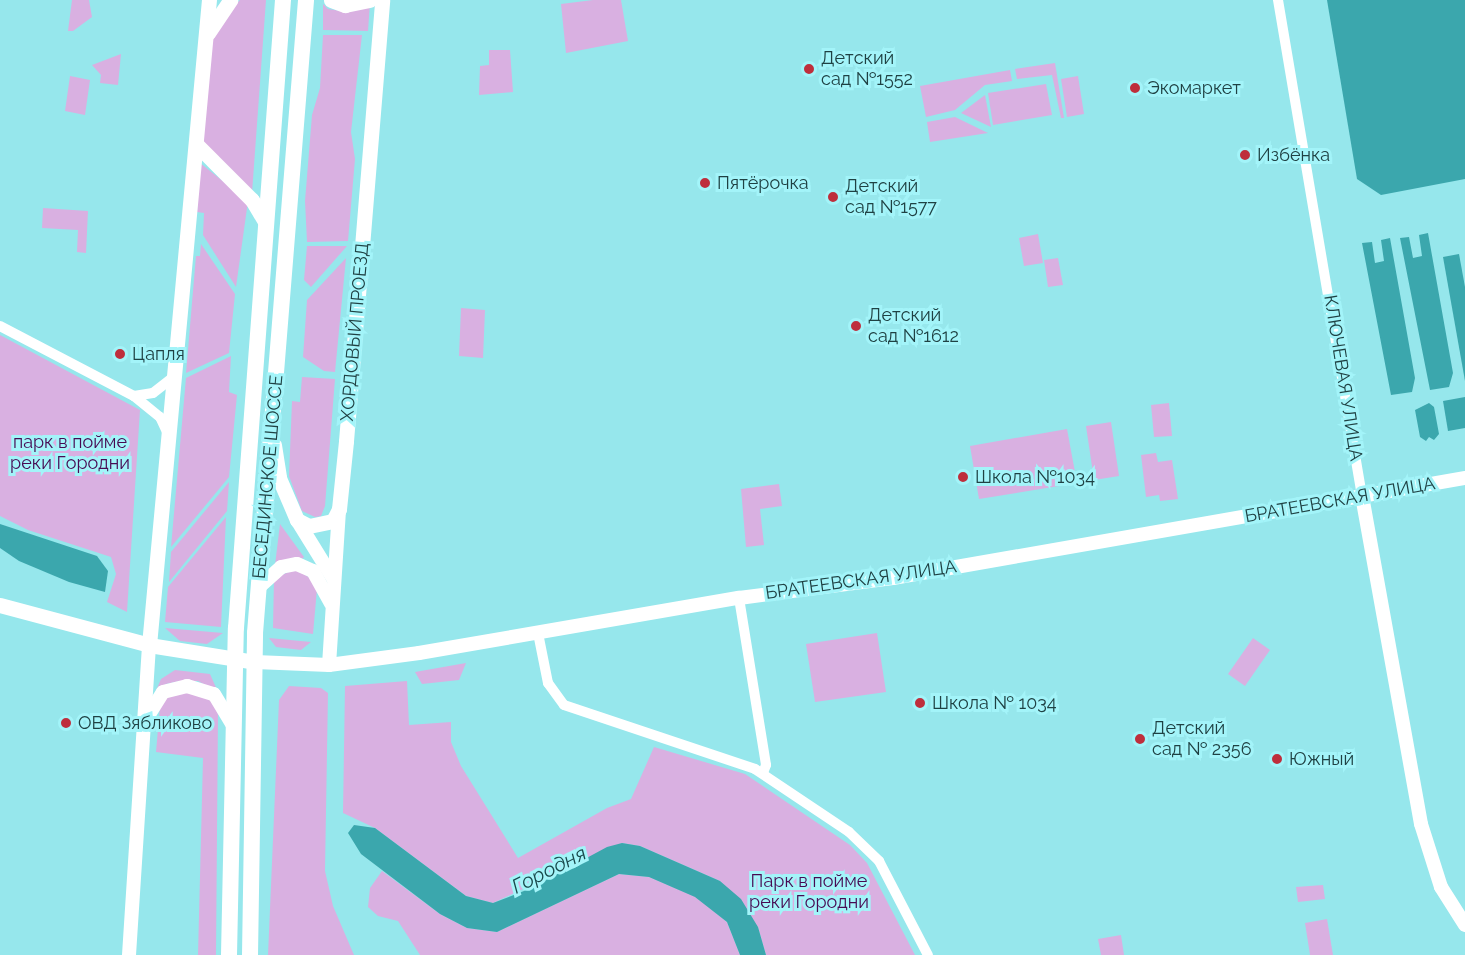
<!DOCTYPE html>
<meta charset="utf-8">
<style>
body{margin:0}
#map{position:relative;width:1465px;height:955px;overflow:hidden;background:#96e7ec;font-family:Raleway,sans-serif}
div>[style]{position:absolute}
.green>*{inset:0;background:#d9b0e1}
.water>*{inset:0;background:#3ba7ad}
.minor>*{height:10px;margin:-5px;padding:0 5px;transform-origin:5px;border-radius:5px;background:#fff}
.tertiary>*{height:14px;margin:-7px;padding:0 7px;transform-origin:7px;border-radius:7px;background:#fff}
.secondary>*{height:15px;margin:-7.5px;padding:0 7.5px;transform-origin:7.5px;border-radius:7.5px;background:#fff}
.primary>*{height:16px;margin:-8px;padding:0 8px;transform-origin:8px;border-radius:8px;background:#fff}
.dots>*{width:16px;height:16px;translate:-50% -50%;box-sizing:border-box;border:3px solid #a3f4f9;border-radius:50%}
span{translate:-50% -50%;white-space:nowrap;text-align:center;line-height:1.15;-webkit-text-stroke:6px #a3f4f9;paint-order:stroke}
.poi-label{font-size:18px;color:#1f4143}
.left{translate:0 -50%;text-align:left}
.street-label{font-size:18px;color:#1f4143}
.park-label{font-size:18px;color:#470a52}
.water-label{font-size:20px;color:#19484b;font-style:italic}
</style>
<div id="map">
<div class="green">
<div style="clip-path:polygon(72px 0,89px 0,92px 17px,73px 31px,68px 31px)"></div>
<div style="clip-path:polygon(240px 0,266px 0,252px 193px,204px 145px,203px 139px,213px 32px,216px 24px)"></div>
<div style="clip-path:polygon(593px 0,621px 0,628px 41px,566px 53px,561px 4px)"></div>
<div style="clip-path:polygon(370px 3px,368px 31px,323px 30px,323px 4px,328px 9px,348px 12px)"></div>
<div style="clip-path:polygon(323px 35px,362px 35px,351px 132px,355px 159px,348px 241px,307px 242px,305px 201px,312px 115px,320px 88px)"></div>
<div style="clip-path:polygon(489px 50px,510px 50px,513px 92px,479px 95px,480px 66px,489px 65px)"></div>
<div style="clip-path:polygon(121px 54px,118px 85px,100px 83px,101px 75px,92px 65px)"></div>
<div style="clip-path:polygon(1055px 63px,1064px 118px,1061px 118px,1052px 75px,1017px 79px,1015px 69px)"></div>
<div style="clip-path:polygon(1010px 70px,1012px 81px,985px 85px,955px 110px,926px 117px,920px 86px)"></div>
<div style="clip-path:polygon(70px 76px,90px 80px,85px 115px,65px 111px)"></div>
<div style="clip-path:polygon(1078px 76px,1084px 114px,1067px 117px,1061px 79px)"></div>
<div style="clip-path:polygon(1046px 84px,1052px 115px,993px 125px,988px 93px)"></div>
<div style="clip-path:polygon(985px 95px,991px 127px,961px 113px)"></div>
<div style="clip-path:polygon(955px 117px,988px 133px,930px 142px,927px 122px)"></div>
<div style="clip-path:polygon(200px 163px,248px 201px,236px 287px,203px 235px,204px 213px,197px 212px)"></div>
<div style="clip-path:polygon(43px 208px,88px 211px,86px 253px,77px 252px,78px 230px,42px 228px)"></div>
<div style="clip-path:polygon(1038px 234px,1043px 263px,1024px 266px,1019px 238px)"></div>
<div style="clip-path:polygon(201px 244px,235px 294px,229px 353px,186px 373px,196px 256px,200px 256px)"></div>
<div style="clip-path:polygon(307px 246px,347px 246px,311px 287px,304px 280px)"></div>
<div style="clip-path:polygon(346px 258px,335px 372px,324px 371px,303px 357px,307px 300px)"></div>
<div style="clip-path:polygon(1058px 258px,1063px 285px,1048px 287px,1044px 260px)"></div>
<div style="clip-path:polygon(461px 308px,485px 310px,483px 358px,459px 356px)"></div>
<div style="clip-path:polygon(0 335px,140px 410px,127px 612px,107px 602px,116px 574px,111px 557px,28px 530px,0 516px)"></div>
<div style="clip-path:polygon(231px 356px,229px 392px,237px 395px,229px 477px,171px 547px,186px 378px)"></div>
<div style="clip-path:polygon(302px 377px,335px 379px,325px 506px,321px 516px,315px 517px,302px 511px,289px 476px,292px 401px,300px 402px)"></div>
<div style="clip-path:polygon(1169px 403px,1172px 436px,1154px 437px,1151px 405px)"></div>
<div style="clip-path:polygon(1111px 422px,1119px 476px,1094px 480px,1086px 426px)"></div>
<div style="clip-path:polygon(1067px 429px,1077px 483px,979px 499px,970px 446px)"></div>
<div style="clip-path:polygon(1156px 453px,1158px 462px,1172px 460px,1178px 499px,1160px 501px,1159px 495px,1146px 497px,1141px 455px)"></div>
<div style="clip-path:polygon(229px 482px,227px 511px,169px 582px,171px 552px)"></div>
<div style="clip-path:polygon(779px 484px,782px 506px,760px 509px,764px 545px,746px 547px,741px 489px)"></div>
<div style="clip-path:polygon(226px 517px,221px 627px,165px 622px,168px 587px)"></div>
<div style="clip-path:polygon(280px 524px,304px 557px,301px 560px,275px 565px)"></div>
<div style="clip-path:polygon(296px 569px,310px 578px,317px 589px,313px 634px,273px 628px,274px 578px)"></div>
<div style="clip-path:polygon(165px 628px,223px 633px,207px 644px,180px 641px)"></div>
<div style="clip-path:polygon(877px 633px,886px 692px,815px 702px,806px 644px)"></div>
<div style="clip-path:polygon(269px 638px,311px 642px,301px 650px,276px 647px)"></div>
<div style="clip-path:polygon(1253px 638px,1270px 650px,1245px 686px,1228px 674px)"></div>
<div style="clip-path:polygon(466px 663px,459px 680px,422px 684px,415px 672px)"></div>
<div style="clip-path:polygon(175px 670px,210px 674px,218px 692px,198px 681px,180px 681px,166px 684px,155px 693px,161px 679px)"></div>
<div style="clip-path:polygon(407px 681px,409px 725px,451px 722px,451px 742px,461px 766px,518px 858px,607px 808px,631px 799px,654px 747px,745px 774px,850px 845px,867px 863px,915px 955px,766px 955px,758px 927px,720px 881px,640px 846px,622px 843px,493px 903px,466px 896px,375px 828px,343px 813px,345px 686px)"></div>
<div style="clip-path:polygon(289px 686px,321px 688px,328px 693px,325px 871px,333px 906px,354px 955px,268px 955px,279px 700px)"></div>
<div style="clip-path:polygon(190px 690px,213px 701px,218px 714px,216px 955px,198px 955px,203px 758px,156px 752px,160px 706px,168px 695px)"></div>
<div style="clip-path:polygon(382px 871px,440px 914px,467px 928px,497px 932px,619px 874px,649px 877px,696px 897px,727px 922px,740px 955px,420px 955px,398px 921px,378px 916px,368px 907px,370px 888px)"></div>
<div style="clip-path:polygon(1323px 885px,1325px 899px,1298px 902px,1296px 887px)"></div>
<div style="clip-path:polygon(1327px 919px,1333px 955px,1310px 955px,1305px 923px)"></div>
<div style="clip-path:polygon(1121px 935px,1124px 955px,1101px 955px,1098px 939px)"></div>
</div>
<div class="water">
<div style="clip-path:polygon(1327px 0,1465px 0,1465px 179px,1381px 195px,1357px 179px)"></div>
<div style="clip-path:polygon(1428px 233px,1453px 373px,1449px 387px,1430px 390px,1400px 238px,1409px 237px,1413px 258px,1422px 256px,1419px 235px)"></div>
<div style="clip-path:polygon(1390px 238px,1415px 378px,1412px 392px,1391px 395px,1362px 243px,1372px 242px,1375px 263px,1384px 261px,1381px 240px)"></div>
<div style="clip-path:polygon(1459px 254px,1465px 287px,1465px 381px,1443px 257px)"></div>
<div style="clip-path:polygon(1465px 397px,1465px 428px,1448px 431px,1443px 401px)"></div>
<div style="clip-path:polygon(1429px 403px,1434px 407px,1439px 434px,1434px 440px,1429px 437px,1426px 441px,1420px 437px,1415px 410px)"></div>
<div style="clip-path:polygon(0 524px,97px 556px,108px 571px,105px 592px,69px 582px,19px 561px,0 548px)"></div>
<div style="clip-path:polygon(354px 825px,375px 828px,466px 896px,493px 903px,529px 889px,607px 847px,622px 843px,640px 846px,720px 881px,741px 899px,758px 927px,766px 955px,740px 955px,727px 922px,695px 897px,649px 877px,619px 874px,497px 932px,467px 928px,440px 914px,361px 854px,348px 833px)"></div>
</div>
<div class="minor">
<div style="left:1278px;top:0;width:503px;rotate:80.39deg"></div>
<div style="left:0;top:326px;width:151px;rotate:27.6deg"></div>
<div style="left:134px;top:396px;width:33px;rotate:39deg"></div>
<div style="left:160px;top:417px;width:19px;rotate:65deg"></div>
<div style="left:134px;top:396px;width:19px;rotate:-9deg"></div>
<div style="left:153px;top:393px;width:28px;rotate:-38deg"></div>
<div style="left:739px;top:598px;width:169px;rotate:80.8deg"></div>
<div style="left:766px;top:765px;width:9px;rotate:111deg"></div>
<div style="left:538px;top:633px;width:51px;rotate:78.7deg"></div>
<div style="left:548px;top:683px;width:27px;rotate:54deg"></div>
<div style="left:564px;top:705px;width:201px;rotate:18.5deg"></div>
<div style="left:755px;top:769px;width:113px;rotate:33.8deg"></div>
<div style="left:849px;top:832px;width:42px;rotate:44deg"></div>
<div style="left:879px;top:861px;width:106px;rotate:62.5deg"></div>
</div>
<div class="tertiary">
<div style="left:1362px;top:496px;width:333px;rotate:79.8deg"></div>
<div style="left:1421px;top:824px;width:66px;rotate:72.4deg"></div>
<div style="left:1441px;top:887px;width:45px;rotate:57.7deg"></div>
<div style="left:297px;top:520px;width:70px;rotate:58.3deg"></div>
<div style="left:259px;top:587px;width:30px;rotate:-42deg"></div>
<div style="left:281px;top:567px;width:16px;rotate:-11deg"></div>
<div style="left:297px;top:564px;width:17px;rotate:24deg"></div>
<div style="left:313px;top:571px;width:37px;rotate:61deg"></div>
<div style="left:255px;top:662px;width:74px;rotate:2.3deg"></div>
<div style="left:329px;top:665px;width:91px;rotate:-7.6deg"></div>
<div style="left:419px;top:653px;width:325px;rotate:-9.8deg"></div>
<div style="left:739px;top:598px;width:155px;rotate:-7.4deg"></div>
<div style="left:893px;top:578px;width:581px;rotate:-9.92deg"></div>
<div style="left:329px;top:665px;width:154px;rotate:-86.3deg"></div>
<div style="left:148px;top:716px;width:28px;rotate:-58deg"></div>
<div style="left:163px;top:692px;width:25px;rotate:-14deg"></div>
<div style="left:187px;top:686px;width:28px;rotate:17deg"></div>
<div style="left:214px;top:694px;width:35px;rotate:59deg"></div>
<div style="left:129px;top:955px;width:311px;rotate:-86.3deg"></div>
</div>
<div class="secondary">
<div style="left:331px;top:0;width:15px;rotate:20deg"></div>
<div style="left:345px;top:5px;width:25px;rotate:-12deg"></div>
<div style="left:208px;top:33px;width:40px;rotate:-56deg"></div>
<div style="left:196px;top:144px;width:79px;rotate:45deg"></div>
<div style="left:252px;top:200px;width:27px;rotate:59deg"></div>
<div style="left:274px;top:445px;width:33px;rotate:81deg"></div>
<div style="left:279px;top:478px;width:46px;rotate:66.8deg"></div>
<div style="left:297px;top:520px;width:13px;rotate:27deg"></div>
<div style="left:309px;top:526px;width:25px;rotate:-12deg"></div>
<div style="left:333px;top:521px;width:13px;rotate:-63deg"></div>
<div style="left:339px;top:509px;width:68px;rotate:-84.1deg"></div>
<div style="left:346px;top:441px;width:442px;rotate:-85.3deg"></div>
<div style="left:0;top:605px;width:154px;rotate:15deg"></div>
<div style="left:149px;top:645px;width:107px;rotate:9.1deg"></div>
<div style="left:149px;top:645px;width:648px;rotate:-84.69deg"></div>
</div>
<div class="primary">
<div style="left:229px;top:955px;width:327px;rotate:-88.8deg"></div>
<div style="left:236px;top:628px;width:630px;rotate:-85.72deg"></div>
<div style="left:250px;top:955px;width:322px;rotate:-89.1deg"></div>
<div style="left:255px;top:633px;width:635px;rotate:-85.39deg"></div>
</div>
<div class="dots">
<div style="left:809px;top:69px;background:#be2e3c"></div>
<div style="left:1135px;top:88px;background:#be2e3c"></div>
<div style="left:1245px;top:155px;background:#be2e3c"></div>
<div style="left:705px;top:183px;background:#be2e3c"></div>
<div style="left:833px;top:197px;background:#be2e3c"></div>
<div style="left:856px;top:326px;background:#be2e3c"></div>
<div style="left:120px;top:354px;background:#be2e3c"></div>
<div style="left:963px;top:477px;background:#be2e3c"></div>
<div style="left:920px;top:703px;background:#be2e3c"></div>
<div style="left:66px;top:723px;background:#be2e3c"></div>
<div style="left:1140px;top:739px;background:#be2e3c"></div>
<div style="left:1277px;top:759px;background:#be2e3c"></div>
</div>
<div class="poi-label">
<span class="left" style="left:821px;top:69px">Детский<br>сад №1552</span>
<span class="left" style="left:1147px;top:88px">Экомаркет</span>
<span class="left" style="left:1257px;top:155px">Избёнка</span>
<span class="left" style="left:717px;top:183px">Пятёрочка</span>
<span class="left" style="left:845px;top:197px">Детский<br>сад №1577</span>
<span class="left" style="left:868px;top:326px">Детский<br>сад №1612</span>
<span class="left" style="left:132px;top:354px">Цапля</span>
<span class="left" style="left:975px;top:477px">Школа №1034</span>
<span class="left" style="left:932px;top:703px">Школа № 1034</span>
<span class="left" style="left:78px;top:723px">ОВД Зябликово</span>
<span class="left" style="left:1152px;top:739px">Детский<br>сад № 2356</span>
<span class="left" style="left:1289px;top:759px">Южный</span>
</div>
<div class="street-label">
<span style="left:355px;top:332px;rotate:-85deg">ХОРДОВЫЙ ПРОЕЗД</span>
<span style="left:1343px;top:378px;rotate:81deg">КЛЮЧЕВАЯ УЛИЦА</span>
<span style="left:268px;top:477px;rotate:-85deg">БЕСЕДИНСКОЕ ШОССЕ</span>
<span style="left:1340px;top:500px;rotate:-10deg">БРАТЕЕВСКАЯ УЛИЦА</span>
<span style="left:861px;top:580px;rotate:-8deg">БРАТЕЕВСКАЯ УЛИЦА</span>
</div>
<div class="park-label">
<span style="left:70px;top:453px">парк в пойме<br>реки Городни</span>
<span style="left:809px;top:892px">Парк в пойме<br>реки Городни</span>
</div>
<div class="water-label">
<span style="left:549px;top:870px;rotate:-27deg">Городня</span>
</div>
</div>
